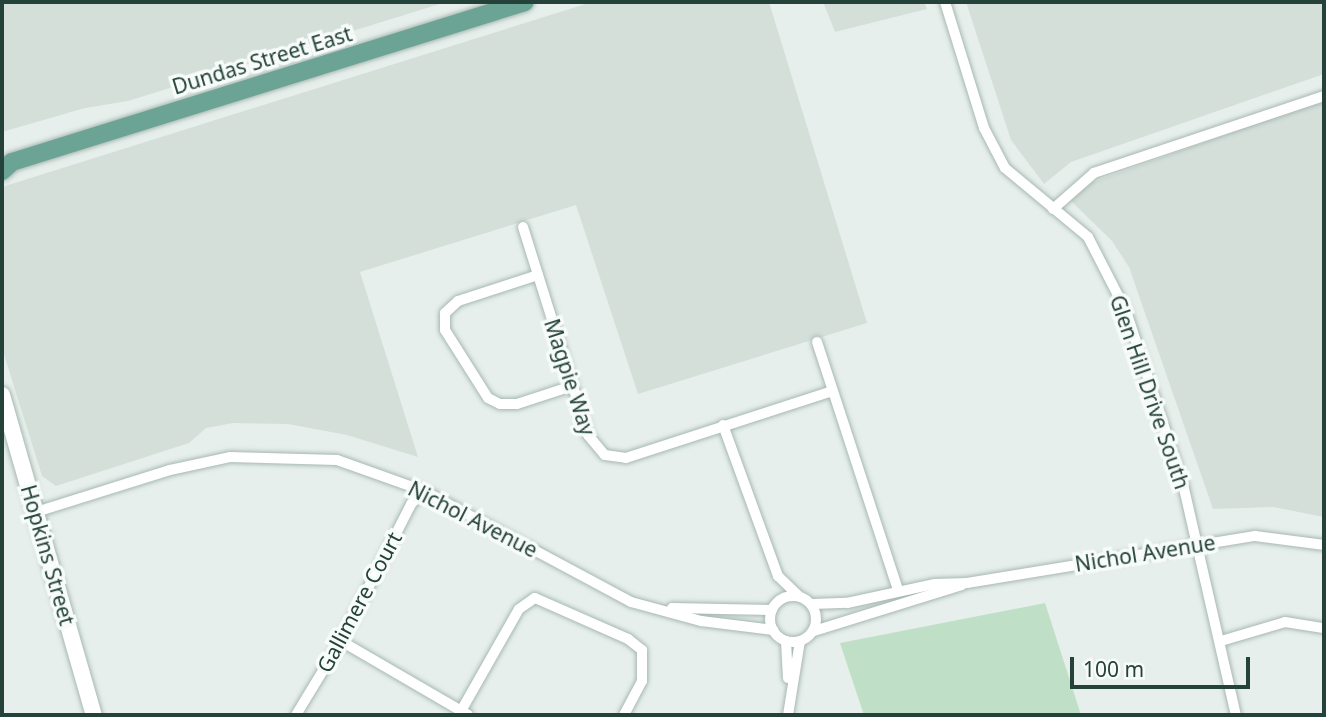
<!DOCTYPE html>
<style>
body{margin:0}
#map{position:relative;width:1326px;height:717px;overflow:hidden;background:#e6efeb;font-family:"Noto Sans",sans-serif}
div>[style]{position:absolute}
.built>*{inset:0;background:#d4dfda}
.green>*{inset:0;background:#bfe0c7}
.roads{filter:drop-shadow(0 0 2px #a8b8b2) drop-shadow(0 0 2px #a8b8b2)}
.minor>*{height:10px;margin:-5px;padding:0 5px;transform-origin:5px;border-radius:5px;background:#fff}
.minor>.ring{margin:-5px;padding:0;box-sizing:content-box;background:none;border:10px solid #fff;border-radius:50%}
.secondary>*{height:16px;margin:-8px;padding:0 8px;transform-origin:8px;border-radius:8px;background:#fff}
.primary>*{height:18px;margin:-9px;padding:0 9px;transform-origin:9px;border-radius:9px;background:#6ba494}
span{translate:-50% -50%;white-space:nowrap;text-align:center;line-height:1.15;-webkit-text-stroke:7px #f7fbf9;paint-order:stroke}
.street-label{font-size:21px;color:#244239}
.frame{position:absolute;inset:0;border:4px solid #244239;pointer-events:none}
.scale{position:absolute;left:1070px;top:657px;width:180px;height:32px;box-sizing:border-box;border:4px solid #244239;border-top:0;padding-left:9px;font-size:21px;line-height:24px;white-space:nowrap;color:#244239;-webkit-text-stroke:5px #f7fbf9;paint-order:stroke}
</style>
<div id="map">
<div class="built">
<div style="clip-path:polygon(2px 2px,446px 2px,128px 101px,85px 108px,2px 132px)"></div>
<div style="clip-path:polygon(592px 2px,769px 2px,867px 323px,638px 394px,576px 205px,360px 272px,418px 457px,347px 435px,288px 424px,233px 423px,206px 428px,189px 443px,56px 486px,42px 476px,2px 348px,2px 187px)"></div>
<div style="clip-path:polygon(823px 2px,924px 2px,927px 9px,835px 32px)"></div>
<div style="clip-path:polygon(966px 2px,1324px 2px,1324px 74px,1071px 162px,1044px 184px,1011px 140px)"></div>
<div style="clip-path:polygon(1324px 100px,1324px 517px,1273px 507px,1213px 509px,1129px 267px,1112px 241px,1069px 199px,1090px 183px)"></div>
</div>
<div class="green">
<div style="clip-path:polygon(1045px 603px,1081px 715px,864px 715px,840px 643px)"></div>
</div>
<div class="roads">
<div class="minor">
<div style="left:945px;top:2px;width:132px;rotate:72.8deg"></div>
<div style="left:984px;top:128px;width:45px;rotate:62.3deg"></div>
<div style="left:1005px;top:168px;width:108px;rotate:39.7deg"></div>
<div style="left:1088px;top:237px;width:83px;rotate:62.8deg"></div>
<div style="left:1126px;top:311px;width:182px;rotate:71.8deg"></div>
<div style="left:1183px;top:484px;width:237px;rotate:77.1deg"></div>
<div style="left:1053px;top:209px;width:55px;rotate:-41.3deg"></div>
<div style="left:1094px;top:173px;width:243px;rotate:-18.5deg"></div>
<div style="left:523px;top:227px;width:218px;rotate:72.6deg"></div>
<div style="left:588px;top:435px;width:26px;rotate:50deg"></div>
<div style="left:605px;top:455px;width:21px;rotate:8deg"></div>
<div style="left:626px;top:458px;width:217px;rotate:-18deg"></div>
<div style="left:538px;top:275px;width:84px;rotate:162deg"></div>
<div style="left:458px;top:301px;width:18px;rotate:137deg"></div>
<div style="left:445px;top:313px;width:17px;rotate:90deg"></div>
<div style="left:445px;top:330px;width:80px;rotate:57.7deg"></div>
<div style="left:488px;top:398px;width:13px;rotate:27deg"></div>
<div style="left:500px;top:404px;width:17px"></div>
<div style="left:517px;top:404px;width:58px;rotate:-18.1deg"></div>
<div style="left:817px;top:342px;width:261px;rotate:71.9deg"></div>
<div style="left:723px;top:425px;width:161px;rotate:70deg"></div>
<div style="left:778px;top:576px;width:29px;rotate:44deg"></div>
<div style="left:36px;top:512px;width:140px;rotate:-17.4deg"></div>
<div style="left:170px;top:470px;width:61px;rotate:-12.2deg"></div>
<div style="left:230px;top:457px;width:107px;rotate:1.6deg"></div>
<div style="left:337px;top:460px;width:92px;rotate:19.6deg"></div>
<div style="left:424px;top:491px;width:235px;rotate:28.2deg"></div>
<div style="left:631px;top:602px;width:73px;rotate:15.2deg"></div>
<div style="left:701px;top:621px;width:73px;rotate:7.1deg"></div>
<div class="ring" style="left:770px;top:596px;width:36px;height:36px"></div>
<div style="left:812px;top:604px;width:35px;rotate:-2deg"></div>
<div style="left:847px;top:603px;width:90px;rotate:-12.2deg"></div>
<div style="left:935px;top:584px;width:32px;rotate:-2deg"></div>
<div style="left:967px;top:583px;width:292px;rotate:-9.3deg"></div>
<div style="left:1255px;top:536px;width:70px;rotate:7.4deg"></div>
<div style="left:672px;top:608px;width:100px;rotate:1.1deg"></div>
<div style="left:814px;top:631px;width:155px;rotate:-17.3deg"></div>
<div style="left:341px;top:641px;width:147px;rotate:30.2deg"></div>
<div style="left:786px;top:641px;width:37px;rotate:87deg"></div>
<div style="left:1221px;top:641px;width:67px;rotate:-16.5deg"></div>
<div style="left:1285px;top:622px;width:39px;rotate:9deg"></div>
<div style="left:461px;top:711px;width:117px;rotate:-60.4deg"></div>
<div style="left:519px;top:609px;width:19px;rotate:-35deg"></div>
<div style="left:535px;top:598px;width:102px;rotate:23.8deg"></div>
<div style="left:628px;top:639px;width:18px;rotate:38deg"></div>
<div style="left:642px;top:650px;width:31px;rotate:90deg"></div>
<div style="left:642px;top:681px;width:38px;rotate:118deg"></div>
<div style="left:296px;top:715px;width:87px;rotate:-58.7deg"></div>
<div style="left:341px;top:641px;width:154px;rotate:-62.9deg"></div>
<div style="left:411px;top:504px;width:18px;rotate:-45deg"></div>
<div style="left:788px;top:715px;width:75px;rotate:-80.8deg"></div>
</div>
<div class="secondary">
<div style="left:2px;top:395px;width:333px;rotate:74deg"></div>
</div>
<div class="primary">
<div style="left:2px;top:171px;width:13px;rotate:-42deg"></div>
<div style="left:12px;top:162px;width:537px;rotate:-17.32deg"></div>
</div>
</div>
<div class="street-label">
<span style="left:262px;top:60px;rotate:-17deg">Dundas Street East</span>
<span style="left:570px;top:377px;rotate:72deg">Magpie Way</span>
<span style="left:1150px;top:392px;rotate:71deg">Glen Hill Drive South</span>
<span style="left:473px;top:519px;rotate:27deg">Nichol Avenue</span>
<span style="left:1145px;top:553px;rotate:-9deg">Nichol Avenue</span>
<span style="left:48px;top:555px;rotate:74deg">Hopkins Street</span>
<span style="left:359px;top:602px;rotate:-62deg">Gallimere Court</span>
</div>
<div class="frame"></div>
<div class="scale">100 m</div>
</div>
